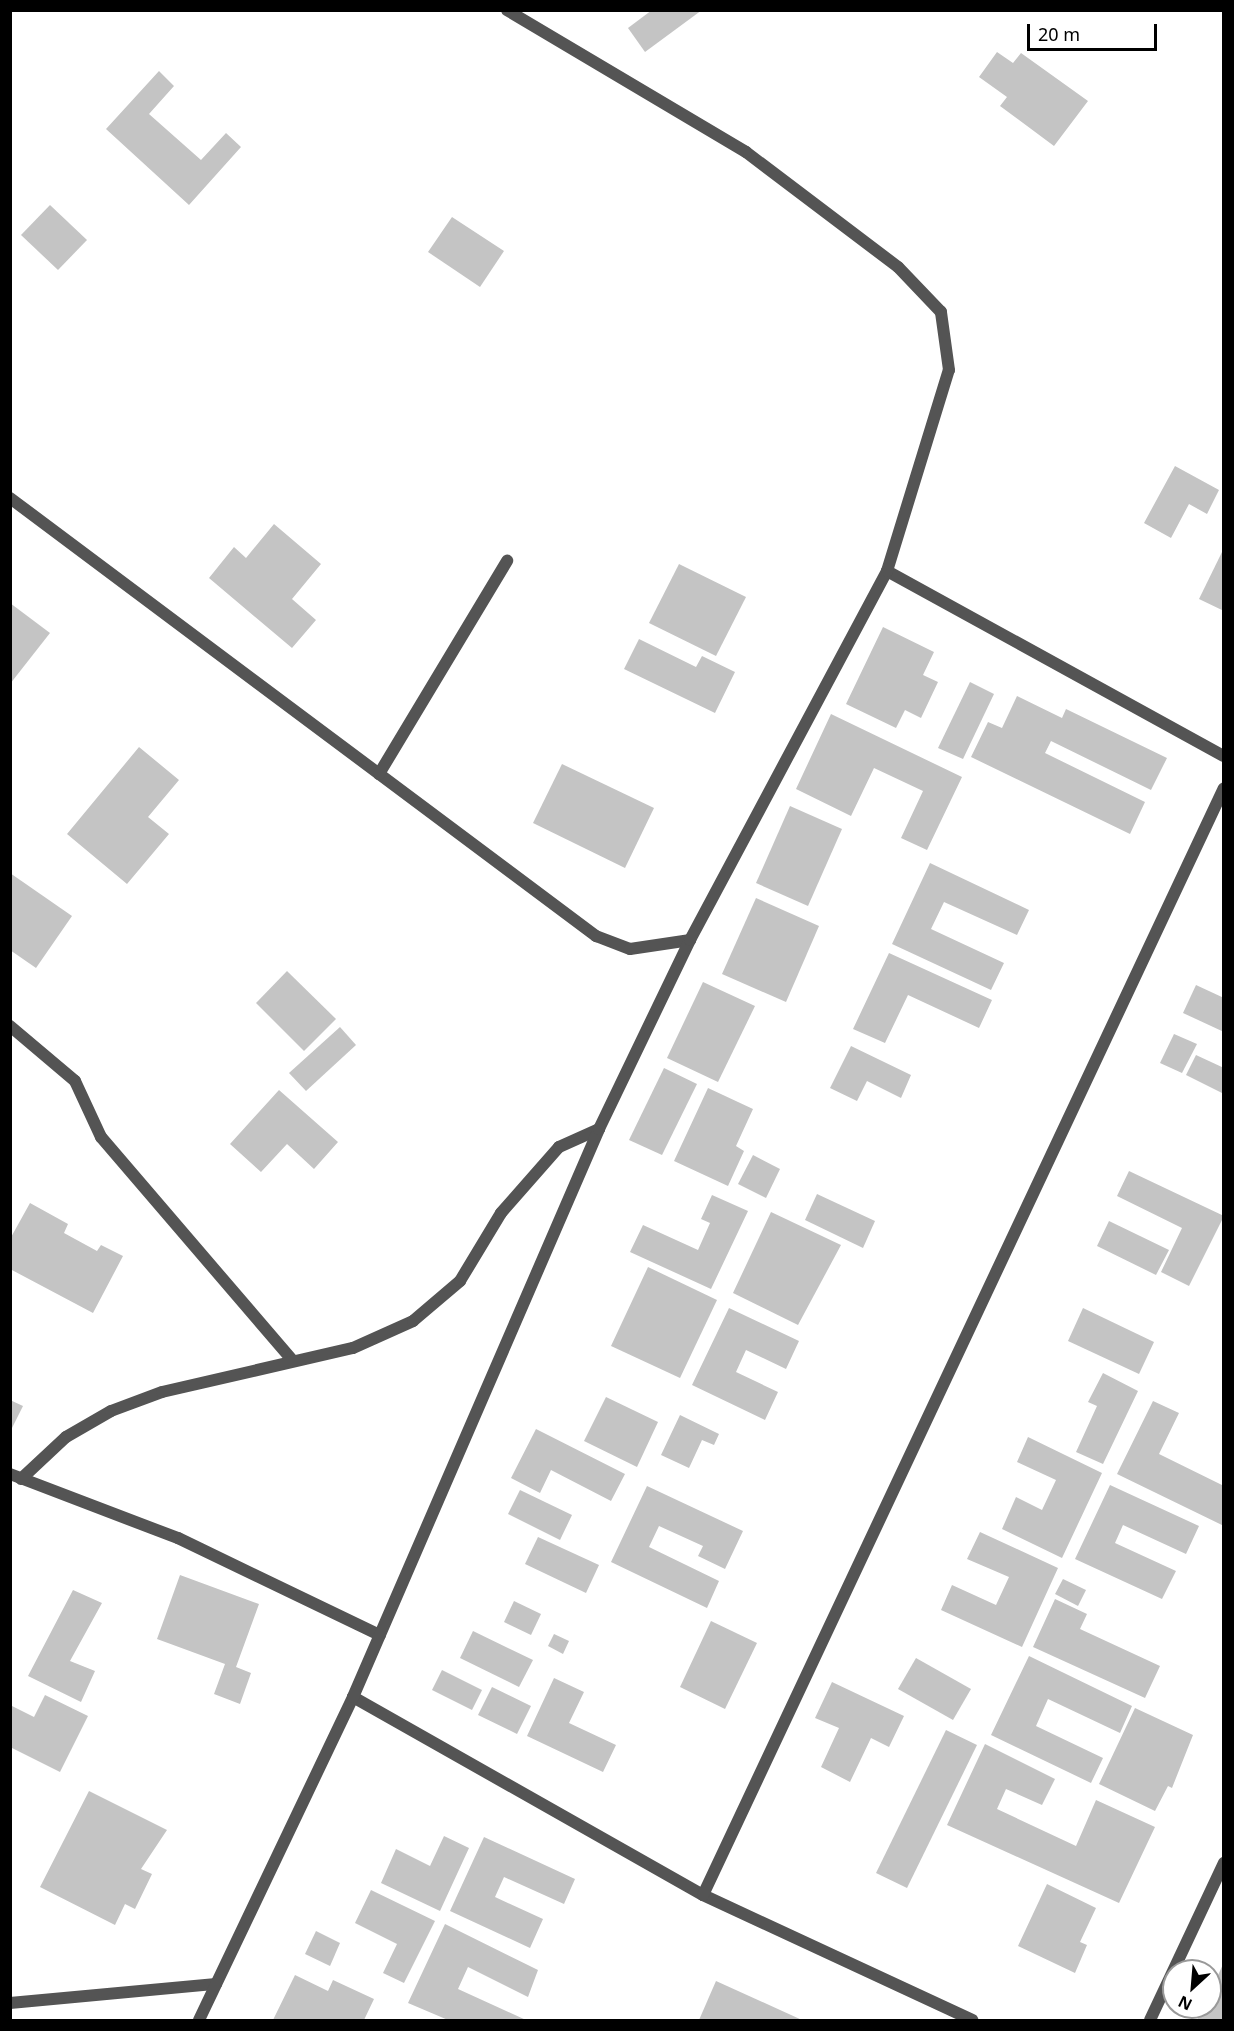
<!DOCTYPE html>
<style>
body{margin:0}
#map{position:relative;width:1234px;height:2031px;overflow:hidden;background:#fff;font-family:"Noto Sans",sans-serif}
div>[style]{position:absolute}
.building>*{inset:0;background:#c4c4c4}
.street>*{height:12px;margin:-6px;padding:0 6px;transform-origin:6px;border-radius:6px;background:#545454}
span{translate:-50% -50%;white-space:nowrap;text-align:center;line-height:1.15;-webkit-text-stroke:6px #fff;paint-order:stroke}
.frame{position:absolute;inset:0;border:12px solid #000;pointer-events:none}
.north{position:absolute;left:1162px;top:1959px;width:60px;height:60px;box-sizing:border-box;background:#fff;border:2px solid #999;border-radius:50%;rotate:206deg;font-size:16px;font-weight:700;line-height:24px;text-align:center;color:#000}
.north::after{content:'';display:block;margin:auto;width:21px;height:27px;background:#000;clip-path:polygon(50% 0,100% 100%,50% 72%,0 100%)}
.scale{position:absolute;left:1027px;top:24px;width:130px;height:27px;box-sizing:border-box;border:3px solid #000;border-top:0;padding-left:8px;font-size:18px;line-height:21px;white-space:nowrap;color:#000;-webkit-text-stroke:4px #fff;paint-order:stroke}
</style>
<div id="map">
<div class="building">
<div style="clip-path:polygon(652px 10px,702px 10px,645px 52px,628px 28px)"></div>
<div style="clip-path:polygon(997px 52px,1013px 63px,1021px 53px,1088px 101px,1054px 146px,1000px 106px,1007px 97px,979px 77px)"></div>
<div style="clip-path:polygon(159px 71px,174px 86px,149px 114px,201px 160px,226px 133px,241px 147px,189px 205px,106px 129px)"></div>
<div style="clip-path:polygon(50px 205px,87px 240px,58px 270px,21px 235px)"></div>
<div style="clip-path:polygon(452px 217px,504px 251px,480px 287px,428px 252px)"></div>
<div style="clip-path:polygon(1175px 466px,1219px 490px,1207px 514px,1189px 504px,1171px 538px,1144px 523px)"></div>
<div style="clip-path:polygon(274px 524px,321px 564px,292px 599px,316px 620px,292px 648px,209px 578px,234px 547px,246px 558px)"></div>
<div style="clip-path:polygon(1222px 552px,1224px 553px,1224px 611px,1199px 599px)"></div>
<div style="clip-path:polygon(679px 564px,746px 597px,716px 656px,649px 623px)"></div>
<div style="clip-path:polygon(10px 603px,50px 633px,10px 684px)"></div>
<div style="clip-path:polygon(883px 627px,934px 652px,923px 675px,938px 682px,921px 718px,905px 710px,896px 728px,846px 704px)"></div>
<div style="clip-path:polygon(639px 639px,696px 667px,702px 656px,735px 672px,715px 713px,624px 669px)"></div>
<div style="clip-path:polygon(970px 682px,994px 694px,963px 759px,938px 748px)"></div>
<div style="clip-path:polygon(1017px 696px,1062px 718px,1066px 709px,1167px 758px,1151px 790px,1051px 741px,1045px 753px,1145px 802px,1130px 834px,971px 757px,988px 722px,1002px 728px)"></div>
<div style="clip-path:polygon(831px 714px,962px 777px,927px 850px,901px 838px,923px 791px,874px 768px,851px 816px,796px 789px)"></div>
<div style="clip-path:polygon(139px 747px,179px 780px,148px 817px,169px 834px,127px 884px,67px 834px)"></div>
<div style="clip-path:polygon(562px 764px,654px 808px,625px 868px,533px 823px)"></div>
<div style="clip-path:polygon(790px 806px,842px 829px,808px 906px,756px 883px)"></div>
<div style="clip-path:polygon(930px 863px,1029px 910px,1017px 935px,944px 902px,931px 929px,1004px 963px,991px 990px,892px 944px)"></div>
<div style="clip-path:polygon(10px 873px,72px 916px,36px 968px,10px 950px)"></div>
<div style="clip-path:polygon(756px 898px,819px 926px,786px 1002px,722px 974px)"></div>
<div style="clip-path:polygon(889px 953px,992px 1000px,979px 1028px,908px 995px,885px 1043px,853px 1029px)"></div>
<div style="clip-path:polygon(287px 971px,336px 1019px,304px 1051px,256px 1003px)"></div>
<div style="clip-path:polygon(703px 982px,755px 1006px,718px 1082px,667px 1058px)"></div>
<div style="clip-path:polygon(1196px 985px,1224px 998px,1224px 1032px,1183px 1013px)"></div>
<div style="clip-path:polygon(340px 1027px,356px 1045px,306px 1091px,289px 1073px)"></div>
<div style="clip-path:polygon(1174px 1034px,1197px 1044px,1182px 1073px,1160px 1063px)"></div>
<div style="clip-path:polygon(851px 1046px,911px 1075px,901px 1098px,867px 1081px,857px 1101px,830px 1088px)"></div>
<div style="clip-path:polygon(1196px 1055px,1224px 1068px,1224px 1094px,1186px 1075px)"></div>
<div style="clip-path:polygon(664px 1068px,697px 1084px,662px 1155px,629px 1140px)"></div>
<div style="clip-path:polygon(708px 1088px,753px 1109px,736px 1146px,744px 1151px,728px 1186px,674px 1161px)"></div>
<div style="clip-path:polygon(279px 1090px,338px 1142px,314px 1169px,287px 1144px,261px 1172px,230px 1144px)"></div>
<div style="clip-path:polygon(753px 1155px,780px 1169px,766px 1198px,738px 1184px)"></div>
<div style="clip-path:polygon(1129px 1171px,1224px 1216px,1189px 1286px,1161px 1272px,1182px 1228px,1117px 1196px)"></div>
<div style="clip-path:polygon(817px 1194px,875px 1221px,863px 1248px,805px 1220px)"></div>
<div style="clip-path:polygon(712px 1195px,748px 1211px,711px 1289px,630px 1252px,643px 1225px,698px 1250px,710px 1223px,701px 1219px)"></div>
<div style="clip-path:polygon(30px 1203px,68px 1224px,64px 1233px,97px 1251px,101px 1245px,123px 1256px,93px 1313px,10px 1269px,10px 1239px)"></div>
<div style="clip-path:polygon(771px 1212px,841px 1245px,798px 1325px,733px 1293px)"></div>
<div style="clip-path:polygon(1109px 1221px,1169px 1250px,1156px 1275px,1097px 1246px)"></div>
<div style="clip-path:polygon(648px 1267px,717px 1300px,680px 1378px,611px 1346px)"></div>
<div style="clip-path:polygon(729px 1308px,799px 1341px,786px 1369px,746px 1350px,736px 1372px,778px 1392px,765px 1420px,692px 1385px)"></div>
<div style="clip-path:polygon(1083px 1308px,1154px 1342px,1139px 1374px,1068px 1341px)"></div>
<div style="clip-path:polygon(1103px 1373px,1138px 1391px,1103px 1464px,1076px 1452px,1097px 1406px,1088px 1402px)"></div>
<div style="clip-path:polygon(606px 1397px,658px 1422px,637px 1467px,584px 1441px)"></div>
<div style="clip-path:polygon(10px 1400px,23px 1406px,10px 1432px)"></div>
<div style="clip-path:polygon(1153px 1401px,1179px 1413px,1159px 1454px,1224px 1486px,1224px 1526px,1117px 1474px)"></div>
<div style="clip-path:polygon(680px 1415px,719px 1434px,714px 1445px,702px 1440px,689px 1468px,661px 1455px)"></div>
<div style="clip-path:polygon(536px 1429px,625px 1474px,611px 1501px,551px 1470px,540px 1493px,511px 1478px)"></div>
<div style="clip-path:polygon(1028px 1437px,1102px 1473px,1062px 1558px,1002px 1529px,1016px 1497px,1042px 1510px,1056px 1480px,1017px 1462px)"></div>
<div style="clip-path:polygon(1110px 1485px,1199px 1526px,1186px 1554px,1123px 1525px,1115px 1543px,1176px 1571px,1162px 1599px,1075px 1559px)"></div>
<div style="clip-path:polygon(647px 1486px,743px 1531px,725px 1569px,698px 1556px,703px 1546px,659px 1526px,649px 1547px,719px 1581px,707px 1608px,611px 1562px)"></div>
<div style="clip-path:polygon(520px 1490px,572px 1515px,560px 1540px,508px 1514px)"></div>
<div style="clip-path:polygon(980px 1532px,1058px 1568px,1022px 1647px,941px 1610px,952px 1585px,996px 1605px,1009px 1577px,967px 1559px)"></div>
<div style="clip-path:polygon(538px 1537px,599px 1565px,586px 1593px,525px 1564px)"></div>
<div style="clip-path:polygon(180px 1575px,259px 1604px,236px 1667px,251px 1673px,240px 1704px,214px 1694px,225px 1664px,157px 1639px)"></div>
<div style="clip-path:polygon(1063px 1579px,1086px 1590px,1078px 1606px,1055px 1594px)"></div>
<div style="clip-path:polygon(73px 1590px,102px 1603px,70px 1661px,95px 1671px,81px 1702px,28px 1676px)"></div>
<div style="clip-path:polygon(1055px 1599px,1087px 1614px,1080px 1629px,1160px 1666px,1145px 1698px,1033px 1647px)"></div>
<div style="clip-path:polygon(514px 1601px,541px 1614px,531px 1635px,504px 1622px)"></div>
<div style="clip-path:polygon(711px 1621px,757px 1643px,725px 1709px,680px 1687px)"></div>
<div style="clip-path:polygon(473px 1631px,533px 1660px,519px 1687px,460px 1658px)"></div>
<div style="clip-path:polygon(554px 1634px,569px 1641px,563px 1654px,548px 1646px)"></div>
<div style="clip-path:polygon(1029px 1656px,1132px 1706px,1120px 1733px,1048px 1699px,1036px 1726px,1103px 1758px,1091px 1783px,991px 1735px)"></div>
<div style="clip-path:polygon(916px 1658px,971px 1689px,953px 1720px,898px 1689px)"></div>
<div style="clip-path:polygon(442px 1670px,482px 1690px,472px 1710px,432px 1690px)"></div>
<div style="clip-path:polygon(554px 1678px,584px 1692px,569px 1723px,616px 1745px,603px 1772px,527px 1736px)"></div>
<div style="clip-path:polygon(832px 1682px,904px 1716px,889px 1747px,871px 1738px,850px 1782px,821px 1767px,839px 1728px,815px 1718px)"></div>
<div style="clip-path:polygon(492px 1687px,531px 1706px,517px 1734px,478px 1715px)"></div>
<div style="clip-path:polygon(45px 1695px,88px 1716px,60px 1772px,10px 1747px,10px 1705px,34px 1717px)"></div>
<div style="clip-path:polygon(1135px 1708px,1193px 1735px,1172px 1788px,1168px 1786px,1155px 1811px,1099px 1784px)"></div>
<div style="clip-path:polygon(946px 1730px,977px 1745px,907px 1888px,876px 1873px)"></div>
<div style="clip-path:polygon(985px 1744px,1055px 1779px,1042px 1805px,1006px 1789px,997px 1809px,1076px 1846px,1096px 1800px,1155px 1827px,1119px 1903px,947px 1825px)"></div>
<div style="clip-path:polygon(89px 1791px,167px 1830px,141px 1869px,152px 1874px,135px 1909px,125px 1904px,115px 1925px,40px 1887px)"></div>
<div style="clip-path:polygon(444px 1836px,469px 1848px,440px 1911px,381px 1883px,396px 1849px,430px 1866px)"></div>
<div style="clip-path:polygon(484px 1837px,575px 1879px,564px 1904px,504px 1877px,495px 1897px,543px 1919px,530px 1948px,450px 1911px)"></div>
<div style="clip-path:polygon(1047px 1884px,1096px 1908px,1080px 1942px,1087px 1945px,1075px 1973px,1018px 1946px)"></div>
<div style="clip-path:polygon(371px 1890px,435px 1921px,404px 1983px,383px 1973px,397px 1944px,355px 1923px)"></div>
<div style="clip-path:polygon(445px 1924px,538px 1970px,528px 1997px,468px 1967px,458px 1989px,526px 2020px,448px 2020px,408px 2003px)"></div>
<div style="clip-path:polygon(316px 1931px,340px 1943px,330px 1966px,305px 1954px)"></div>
<div style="clip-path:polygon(1224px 1962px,1224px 2020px,1197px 2020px,1203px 2007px,1210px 2007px,1210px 1993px)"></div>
<div style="clip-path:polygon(295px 1975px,328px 1991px,333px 1980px,374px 1999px,364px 2020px,273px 2020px)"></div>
<div style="clip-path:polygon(716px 1981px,802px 2020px,699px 2020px)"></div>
</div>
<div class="street">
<div style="left:10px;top:498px;width:732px;rotate:36.78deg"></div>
<div style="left:596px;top:936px;width:36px;rotate:21deg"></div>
<div style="left:630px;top:949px;width:61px;rotate:-8.5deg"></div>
<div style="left:887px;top:571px;width:384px;rotate:28.8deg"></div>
<div style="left:379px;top:774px;width:249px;rotate:-59deg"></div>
<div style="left:10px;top:1026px;width:85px;rotate:40.2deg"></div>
<div style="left:75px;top:1081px;width:62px;rotate:65.1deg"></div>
<div style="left:101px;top:1137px;width:292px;rotate:49.4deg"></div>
<div style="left:10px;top:1474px;width:180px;rotate:20.9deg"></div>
<div style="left:178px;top:1538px;width:224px;rotate:25.7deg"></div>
<div style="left:21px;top:1479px;width:62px;rotate:-43deg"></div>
<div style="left:66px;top:1437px;width:52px;rotate:-30deg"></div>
<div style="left:111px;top:1411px;width:54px;rotate:-20.4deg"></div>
<div style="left:162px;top:1392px;width:196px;rotate:-13deg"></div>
<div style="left:353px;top:1348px;width:66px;rotate:-24.2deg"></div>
<div style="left:413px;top:1321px;width:62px;rotate:-40.4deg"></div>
<div style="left:460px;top:1281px;width:79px;rotate:-58.9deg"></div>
<div style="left:501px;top:1213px;width:88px;rotate:-48.7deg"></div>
<div style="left:559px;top:1147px;width:44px;rotate:-24.2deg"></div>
<div style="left:353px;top:1697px;width:402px;rotate:29.5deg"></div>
<div style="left:703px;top:1895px;width:297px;rotate:24.9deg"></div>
<div style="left:703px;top:1895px;width:1223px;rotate:-64.8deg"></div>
<div style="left:10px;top:2003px;width:207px;rotate:-5.3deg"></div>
<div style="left:199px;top:2020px;width:358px;rotate:-64.5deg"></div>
<div style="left:353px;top:1697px;width:619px;rotate:-66.58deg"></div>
<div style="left:599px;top:1129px;width:210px;rotate:-64.3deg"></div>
<div style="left:690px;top:940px;width:418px;rotate:-61.9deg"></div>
<div style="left:887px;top:571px;width:210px;rotate:-72.9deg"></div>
<div style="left:949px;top:370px;width:59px;rotate:-97.9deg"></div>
<div style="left:941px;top:312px;width:62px;rotate:-133.7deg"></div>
<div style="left:898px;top:267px;width:191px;rotate:-142.9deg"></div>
<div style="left:746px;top:152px;width:278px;rotate:-149.3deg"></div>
<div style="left:1150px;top:2020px;width:174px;rotate:-64.8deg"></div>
</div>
<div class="frame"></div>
<div class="north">N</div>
<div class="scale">20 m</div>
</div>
